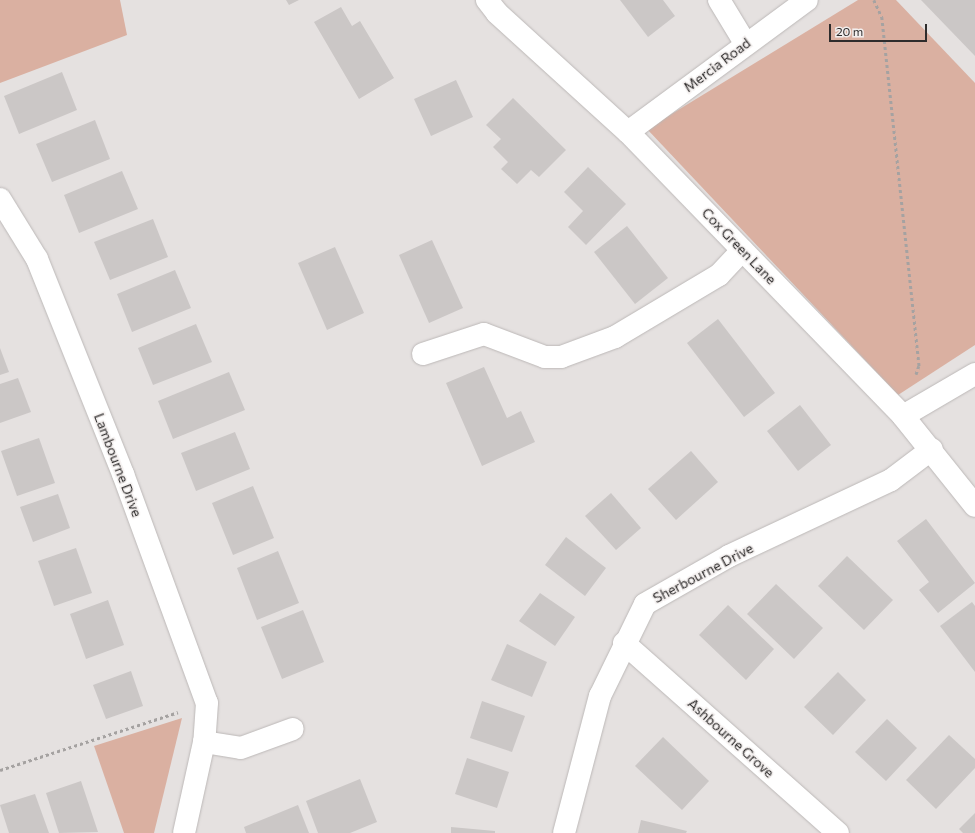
<!DOCTYPE html>
<style>
body{margin:0}
#map{position:relative;width:975px;height:833px;overflow:hidden;background:#e5e1e0;font-family:Commissioner,sans-serif}
div>[style]{position:absolute}
.green>*{inset:0;background:#dab0a1}
.building>*{inset:0;background:#cbc7c6}
.path>*{height:2.5px;margin-top:-1.25px;transform-origin:0;background:repeating-linear-gradient(90deg,#a5a2a1 0 3px,transparent 0 6px)}
.roads{filter:drop-shadow(0 0 1px #bcb8b7) drop-shadow(0 0 1px #bcb8b7)}
.minor>*{height:22px;margin:-11px;padding:0 11px;transform-origin:11px;border-radius:11px;background:#fff}
span{translate:-50% -50%;white-space:nowrap;text-align:center;line-height:1.15;-webkit-text-stroke:3px #f2eeed;paint-order:stroke}
.street-label{font-size:14px;color:#2e2c2c}
.scale{position:absolute;left:829px;top:24px;width:98px;height:18px;box-sizing:border-box;border:2px solid #2e2c2c;border-top:0;padding-left:5px;font-size:12px;line-height:14px;white-space:nowrap;color:#2e2c2c;-webkit-text-stroke:3px #f2eeed;paint-order:stroke}
</style>
<div id="map">
<div class="green">
<div style="clip-path:polygon(0 0,120px 0,127px 35px,0 83px)"></div>
<div style="clip-path:polygon(858px 0,896px 0,975px 83px,975px 345px,898px 395px,647px 129px)"></div>
<div style="clip-path:polygon(182px 718px,154px 833px,124px 833px,94px 746px)"></div>
</div>
<div class="building">
<div style="clip-path:polygon(286px 0,299px 0,289px 5px)"></div>
<div style="clip-path:polygon(620px 0,663px 0,675px 16px,648px 37px)"></div>
<div style="clip-path:polygon(921px 0,975px 0,975px 56px)"></div>
<div style="clip-path:polygon(341px 7px,352px 26px,360px 21px,394px 78px,359px 99px,314px 22px)"></div>
<div style="clip-path:polygon(62px 72px,77px 110px,19px 134px,4px 96px)"></div>
<div style="clip-path:polygon(456px 80px,473px 117px,431px 136px,414px 99px)"></div>
<div style="clip-path:polygon(513px 98px,566px 150px,539px 177px,531px 170px,517px 184px,501px 169px,508px 162px,493px 147px,501px 139px,486px 125px)"></div>
<div style="clip-path:polygon(95px 120px,110px 159px,52px 182px,36px 144px)"></div>
<div style="clip-path:polygon(588px 167px,626px 204px,586px 245px,568px 227px,583px 211px,564px 192px)"></div>
<div style="clip-path:polygon(122px 171px,138px 209px,79px 233px,64px 195px)"></div>
<div style="clip-path:polygon(153px 219px,168px 257px,110px 280px,94px 242px)"></div>
<div style="clip-path:polygon(627px 226px,668px 278px,635px 304px,594px 252px)"></div>
<div style="clip-path:polygon(432px 240px,463px 308px,429px 323px,399px 255px)"></div>
<div style="clip-path:polygon(335px 247px,364px 313px,327px 330px,298px 263px)"></div>
<div style="clip-path:polygon(175px 270px,191px 308px,132px 332px,117px 294px)"></div>
<div style="clip-path:polygon(718px 319px,775px 393px,744px 417px,687px 343px)"></div>
<div style="clip-path:polygon(196px 324px,212px 362px,153px 385px,138px 348px)"></div>
<div style="clip-path:polygon(0 348px,9px 372px,0 375px)"></div>
<div style="clip-path:polygon(484px 367px,507px 418px,521px 411px,535px 442px,482px 466px,446px 383px)"></div>
<div style="clip-path:polygon(229px 372px,245px 410px,173px 439px,158px 401px)"></div>
<div style="clip-path:polygon(18px 378px,31px 412px,0 423px,0 384px)"></div>
<div style="clip-path:polygon(800px 405px,831px 445px,798px 471px,767px 431px)"></div>
<div style="clip-path:polygon(235px 432px,250px 469px,196px 491px,181px 453px)"></div>
<div style="clip-path:polygon(39px 438px,55px 483px,17px 496px,1px 451px)"></div>
<div style="clip-path:polygon(691px 451px,718px 482px,676px 520px,648px 489px)"></div>
<div style="clip-path:polygon(253px 486px,274px 538px,233px 555px,212px 503px)"></div>
<div style="clip-path:polygon(611px 493px,641px 528px,616px 550px,585px 516px)"></div>
<div style="clip-path:polygon(58px 494px,70px 528px,33px 542px,20px 507px)"></div>
<div style="clip-path:polygon(926px 519px,975px 583px,938px 613px,919px 590px,929px 582px,897px 541px)"></div>
<div style="clip-path:polygon(566px 537px,606px 568px,585px 596px,545px 565px)"></div>
<div style="clip-path:polygon(76px 548px,92px 593px,54px 606px,38px 561px)"></div>
<div style="clip-path:polygon(278px 551px,299px 603px,257px 620px,237px 568px)"></div>
<div style="clip-path:polygon(847px 556px,893px 600px,864px 630px,818px 586px)"></div>
<div style="clip-path:polygon(776px 584px,823px 628px,794px 659px,747px 614px)"></div>
<div style="clip-path:polygon(540px 593px,575px 617px,555px 646px,519px 621px)"></div>
<div style="clip-path:polygon(108px 600px,124px 645px,86px 659px,70px 614px)"></div>
<div style="clip-path:polygon(972px 602px,975px 606px,975px 672px,940px 626px)"></div>
<div style="clip-path:polygon(728px 605px,774px 649px,746px 680px,699px 635px)"></div>
<div style="clip-path:polygon(303px 610px,324px 662px,282px 679px,261px 627px)"></div>
<div style="clip-path:polygon(507px 644px,547px 662px,532px 697px,491px 680px)"></div>
<div style="clip-path:polygon(131px 671px,143px 706px,106px 719px,93px 685px)"></div>
<div style="clip-path:polygon(838px 672px,866px 700px,833px 735px,804px 707px)"></div>
<div style="clip-path:polygon(482px 701px,525px 716px,512px 752px,470px 738px)"></div>
<div style="clip-path:polygon(887px 719px,917px 748px,886px 781px,855px 752px)"></div>
<div style="clip-path:polygon(949px 735px,975px 759px,975px 768px,936px 809px,906px 780px)"></div>
<div style="clip-path:polygon(663px 737px,709px 781px,682px 810px,635px 766px)"></div>
<div style="clip-path:polygon(467px 758px,509px 772px,497px 808px,455px 794px)"></div>
<div style="clip-path:polygon(360px 779px,377px 822px,350px 833px,318px 833px,306px 801px)"></div>
<div style="clip-path:polygon(81px 781px,98px 832px,59px 833px,46px 793px)"></div>
<div style="clip-path:polygon(35px 794px,49px 833px,9px 833px,0 805px)"></div>
<div style="clip-path:polygon(298px 805px,309px 833px,246px 833px,244px 827px)"></div>
<div style="clip-path:polygon(975px 813px,975px 833px,963px 833px,959px 829px)"></div>
<div style="clip-path:polygon(641px 820px,687px 831px,686px 833px,638px 833px)"></div>
<div style="clip-path:polygon(451px 827px,495px 831px,495px 833px,451px 833px)"></div>
</div>
<div class="path">
<div style="left:874px;top:0;width:19px;rotate:65deg"></div>
<div style="left:882px;top:17px;width:351px;rotate:83.9deg"></div>
<div style="left:919px;top:366px;width:9px;rotate:108deg"></div>
<div style="left:0;top:770px;width:187px;rotate:-18deg"></div>
</div>
<div class="roads">
<div class="minor">
<div style="left:487px;top:0;width:16px;rotate:52deg"></div>
<div style="left:497px;top:13px;width:177px;rotate:42.3deg"></div>
<div style="left:628px;top:132px;width:395px;rotate:45.9deg"></div>
<div style="left:903px;top:416px;width:115px;rotate:51.3deg"></div>
<div style="left:719px;top:0;width:50px;rotate:58.8deg"></div>
<div style="left:628px;top:132px;width:222px;rotate:-36.4deg"></div>
<div style="left:0;top:199px;width:70px;rotate:58.3deg"></div>
<div style="left:37px;top:259px;width:232px;rotate:68.2deg"></div>
<div style="left:123px;top:474px;width:244px;rotate:69.9deg"></div>
<div style="left:207px;top:703px;width:39px;rotate:94deg"></div>
<div style="left:204px;top:742px;width:93px;rotate:102.4deg"></div>
<div style="left:423px;top:354px;width:64px;rotate:-18.2deg"></div>
<div style="left:484px;top:334px;width:65px;rotate:20.7deg"></div>
<div style="left:545px;top:357px;width:16px"></div>
<div style="left:561px;top:357px;width:58px;rotate:-20.3deg"></div>
<div style="left:615px;top:337px;width:121px;rotate:-30.8deg"></div>
<div style="left:719px;top:275px;width:34px;rotate:-47deg"></div>
<div style="left:903px;top:416px;width:83px;rotate:-30.3deg"></div>
<div style="left:624px;top:643px;width:286px;rotate:41.6deg"></div>
<div style="left:204px;top:742px;width:37px;rotate:9deg"></div>
<div style="left:241px;top:748px;width:55px;rotate:-20.1deg"></div>
<div style="left:564px;top:833px;width:142px;rotate:-75.3deg"></div>
<div style="left:600px;top:696px;width:102px;rotate:-63.9deg"></div>
<div style="left:645px;top:604px;width:97px;rotate:-29.7deg"></div>
<div style="left:729px;top:556px;width:179px;rotate:-25.1deg"></div>
<div style="left:891px;top:480px;width:51px;rotate:-37.1deg"></div>
</div>
</div>
<div class="street-label">
<span style="left:717px;top:65px;rotate:-37deg">Mercia Road</span>
<span style="left:739px;top:246px;rotate:46deg">Cox Green Lane</span>
<span style="left:118px;top:465px;rotate:69deg">Lambourne Drive</span>
<span style="left:703px;top:573px;rotate:-28deg">Sherbourne Drive</span>
<span style="left:731px;top:738px;rotate:42deg">Ashbourne Grove</span>
</div>
<div class="scale">20 m</div>
</div>
